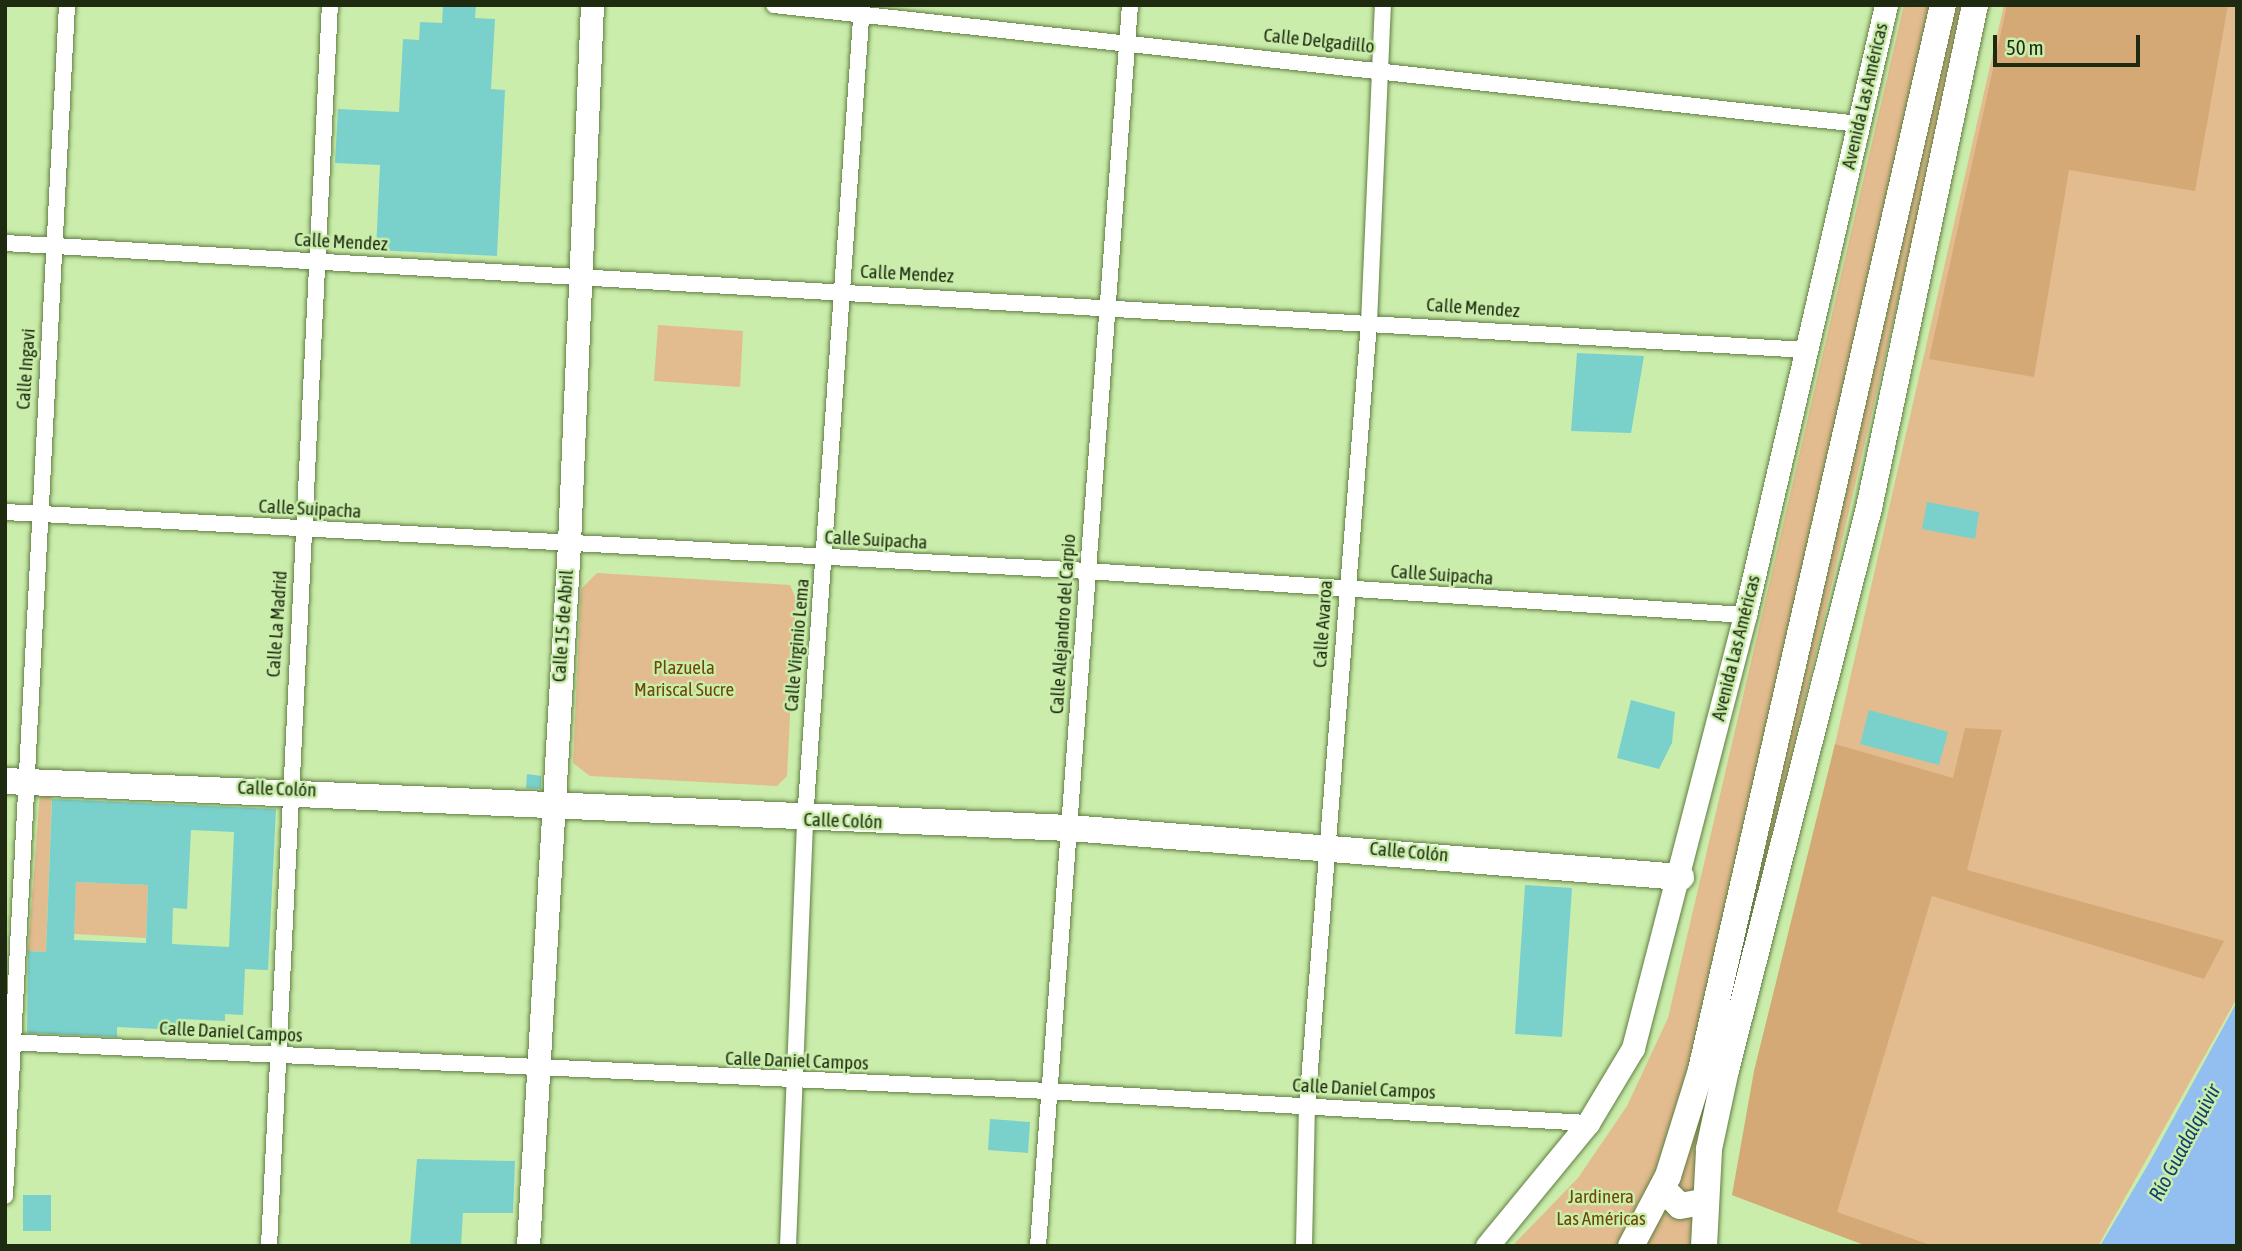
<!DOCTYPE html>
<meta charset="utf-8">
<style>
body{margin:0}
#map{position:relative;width:2242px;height:1251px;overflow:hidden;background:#caedab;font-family:"Asap Condensed",sans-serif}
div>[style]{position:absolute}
.green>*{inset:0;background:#e2bb8e}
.forest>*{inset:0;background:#d5a976}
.water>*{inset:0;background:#92bff0}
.building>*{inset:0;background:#7ad1cc}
.roads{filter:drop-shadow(0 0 2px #607e41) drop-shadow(0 0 2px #607e41)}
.street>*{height:16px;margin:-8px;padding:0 8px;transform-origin:8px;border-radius:8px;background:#fff}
.secondary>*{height:23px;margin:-11.5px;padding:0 11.5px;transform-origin:11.5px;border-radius:11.5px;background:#fff}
.primary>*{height:26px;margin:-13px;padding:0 13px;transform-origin:13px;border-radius:13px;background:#fff}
span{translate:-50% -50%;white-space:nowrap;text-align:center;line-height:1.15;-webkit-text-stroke:5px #caedab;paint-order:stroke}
.street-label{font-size:19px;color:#1e2b11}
.park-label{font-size:19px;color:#704704}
.water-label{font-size:21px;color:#11426e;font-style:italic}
.frame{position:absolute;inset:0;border:7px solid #1e2b11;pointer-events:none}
.scale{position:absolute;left:1993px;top:35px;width:147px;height:32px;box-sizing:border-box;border:4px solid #1e2b11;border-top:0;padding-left:9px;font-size:21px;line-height:24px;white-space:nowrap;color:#1e2b11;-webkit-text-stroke:5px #caedab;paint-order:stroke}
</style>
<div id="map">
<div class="green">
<div style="clip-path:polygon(1904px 5px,1934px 5px,1675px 1129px,1621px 1246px,1512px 1246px,1578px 1178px,1627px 1106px,1668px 1018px)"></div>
<div style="clip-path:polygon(1953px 5px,1966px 5px,1942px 113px,1759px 896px,1698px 1189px,1684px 1199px,1674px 1186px)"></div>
<div style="clip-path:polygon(2004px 5px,2237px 5px,2237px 998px,2098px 1246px,1867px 1246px,1732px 1195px)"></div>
<div style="clip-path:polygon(658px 325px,743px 331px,740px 387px,654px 381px)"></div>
<div style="clip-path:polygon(597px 573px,790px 585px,796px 599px,787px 776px,777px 786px,590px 776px,573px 763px,581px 589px)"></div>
<div style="clip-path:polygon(40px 793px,52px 793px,46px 952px,28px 951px)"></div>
<div style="clip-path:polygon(76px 882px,148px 885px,146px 938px,74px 934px)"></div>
<div style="clip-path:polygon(1664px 1208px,1693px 1216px,1693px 1246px,1646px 1246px)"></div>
</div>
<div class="forest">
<div style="clip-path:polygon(2007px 5px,2228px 5px,2195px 191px,2069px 170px,2034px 377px,1929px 359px)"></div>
<div style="clip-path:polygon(1965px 728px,2002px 730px,1967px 870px,2224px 941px,2204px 979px,1932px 896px,1837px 1212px,1933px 1246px,1867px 1246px,1732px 1195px,1754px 1071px,1835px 744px,1953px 778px)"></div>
</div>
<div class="water">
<div style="clip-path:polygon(2237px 1002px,2237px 1246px,2100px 1246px,2149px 1163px)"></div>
</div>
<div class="building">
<div style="clip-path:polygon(443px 5px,476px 5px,475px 18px,495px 19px,491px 89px,505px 90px,497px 256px,376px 250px,380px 165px,335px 163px,338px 109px,399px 112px,403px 39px,419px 40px,420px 22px,442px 23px)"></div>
<div style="clip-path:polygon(1577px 353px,1644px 356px,1631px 433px,1571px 431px)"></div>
<div style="clip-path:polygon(1927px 502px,1979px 512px,1975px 539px,1922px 529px)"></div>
<div style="clip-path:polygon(1631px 700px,1675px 712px,1672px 743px,1659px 769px,1617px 758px)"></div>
<div style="clip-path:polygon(1869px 710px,1948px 732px,1939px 765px,1860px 744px)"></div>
<div style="clip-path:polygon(527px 774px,541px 776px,541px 789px,526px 788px)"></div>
<div style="clip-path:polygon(evenodd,52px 799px,276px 809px,268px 970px,245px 969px,243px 1015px,225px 1014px,225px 1021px,179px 1019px,178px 1030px,117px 1027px,117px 1037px,27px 1033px,28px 951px,46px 952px,52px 799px,191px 830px,234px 832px,229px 947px,172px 944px,173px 908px,187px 909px,191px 830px,52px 799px,76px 882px,148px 885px,146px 943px,74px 940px,76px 882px)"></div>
<div style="clip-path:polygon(1525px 885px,1572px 888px,1562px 1037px,1515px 1034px)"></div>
<div style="clip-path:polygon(990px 1119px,1030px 1122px,1028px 1153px,988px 1150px)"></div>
<div style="clip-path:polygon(417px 1159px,515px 1161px,513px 1213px,463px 1213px,461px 1246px,410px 1246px)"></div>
<div style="clip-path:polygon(23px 1195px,51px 1195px,51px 1231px,23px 1231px)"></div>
</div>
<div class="roads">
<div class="street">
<div style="left:774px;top:5px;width:1092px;rotate:6.26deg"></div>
<div style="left:5px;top:243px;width:1804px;rotate:3.4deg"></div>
<div style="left:5px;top:512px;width:1084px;rotate:3.12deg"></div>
<div style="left:1087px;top:571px;width:659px;rotate:3.83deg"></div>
<div style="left:5px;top:1042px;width:1043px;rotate:2.69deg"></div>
<div style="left:1047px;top:1091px;width:542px;rotate:3.39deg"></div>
<div style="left:5px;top:1196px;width:1193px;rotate:-87.02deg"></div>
<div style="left:269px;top:1246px;width:1242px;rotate:-87.19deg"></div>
<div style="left:788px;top:1246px;width:426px;rotate:-87.7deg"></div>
<div style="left:805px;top:820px;width:817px;rotate:-86deg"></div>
<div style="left:1038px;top:1246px;width:1244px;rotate:-85.76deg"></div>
<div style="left:1304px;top:1246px;width:139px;rotate:-88.8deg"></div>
<div style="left:1307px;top:1107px;width:786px;rotate:-85.48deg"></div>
<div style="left:1369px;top:323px;width:318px;rotate:-87.5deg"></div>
</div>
<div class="secondary">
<div style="left:528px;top:1246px;width:704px;rotate:-86.66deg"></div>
<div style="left:569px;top:543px;width:538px;rotate:-87.55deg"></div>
<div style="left:1487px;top:1246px;width:159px;rotate:-50.6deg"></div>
<div style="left:1588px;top:1123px;width:87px;rotate:-59deg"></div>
<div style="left:1633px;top:1048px;width:447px;rotate:-75.5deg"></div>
<div style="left:1745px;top:615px;width:626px;rotate:-76.98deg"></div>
</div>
<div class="primary">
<div style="left:5px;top:781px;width:1066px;rotate:2.53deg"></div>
<div style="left:1070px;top:828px;width:613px;rotate:4.59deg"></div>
<div style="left:1662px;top:1188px;width:25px;rotate:45deg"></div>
<div style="left:1680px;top:1206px;width:23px;rotate:-10deg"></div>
<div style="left:1631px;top:1246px;width:79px;rotate:-62.1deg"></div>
<div style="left:1668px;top:1176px;width:111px;rotate:-72.7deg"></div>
<div style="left:1701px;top:1070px;width:1092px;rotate:-77.2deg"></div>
<div style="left:1704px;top:1246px;width:97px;rotate:-87deg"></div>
<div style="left:1709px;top:1149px;width:81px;rotate:-77.9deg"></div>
<div style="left:1726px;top:1070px;width:580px;rotate:-75.72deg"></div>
<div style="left:1869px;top:508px;width:514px;rotate:-78.1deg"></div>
</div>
</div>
<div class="street-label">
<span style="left:1319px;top:41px;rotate:6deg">Calle Delgadillo</span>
<span style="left:1865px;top:96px;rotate:-77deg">Avenida Las Américas</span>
<span style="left:341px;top:242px;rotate:3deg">Calle Mendez</span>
<span style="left:907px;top:274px;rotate:3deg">Calle Mendez</span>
<span style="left:1473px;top:308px;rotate:4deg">Calle Mendez</span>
<span style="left:26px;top:369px;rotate:-86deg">Calle Ingavi</span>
<span style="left:310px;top:509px;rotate:3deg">Calle Suipacha</span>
<span style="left:876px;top:540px;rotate:3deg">Calle Suipacha</span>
<span style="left:1442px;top:575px;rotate:4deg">Calle Suipacha</span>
<span style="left:277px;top:624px;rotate:-86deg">Calle La Madrid</span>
<span style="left:1063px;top:624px;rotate:-86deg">Calle Alejandro del Carpio</span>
<span style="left:1323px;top:624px;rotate:-86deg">Calle Avaroa</span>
<span style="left:563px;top:626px;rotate:-86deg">Calle 15 de Abril</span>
<span style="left:797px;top:645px;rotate:-85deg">Calle Virginio Lema</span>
<span style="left:1736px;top:648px;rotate:-76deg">Avenida Las Américas</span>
<span style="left:277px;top:789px;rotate:2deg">Calle Colón</span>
<span style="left:843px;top:821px;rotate:2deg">Calle Colón</span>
<span style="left:1409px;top:852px;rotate:5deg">Calle Colón</span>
<span style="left:231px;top:1032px;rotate:3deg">Calle Daniel Campos</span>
<span style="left:797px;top:1061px;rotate:2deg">Calle Daniel Campos</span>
<span style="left:1364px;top:1089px;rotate:3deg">Calle Daniel Campos</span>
</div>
<div class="park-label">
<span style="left:684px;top:679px">Plazuela<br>Mariscal Sucre</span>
<span style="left:1601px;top:1208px">Jardinera<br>Las Américas</span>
</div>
<div class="water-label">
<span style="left:2184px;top:1142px;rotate:-62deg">Río Guadalquivir</span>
</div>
<div class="frame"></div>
<div class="scale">50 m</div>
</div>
